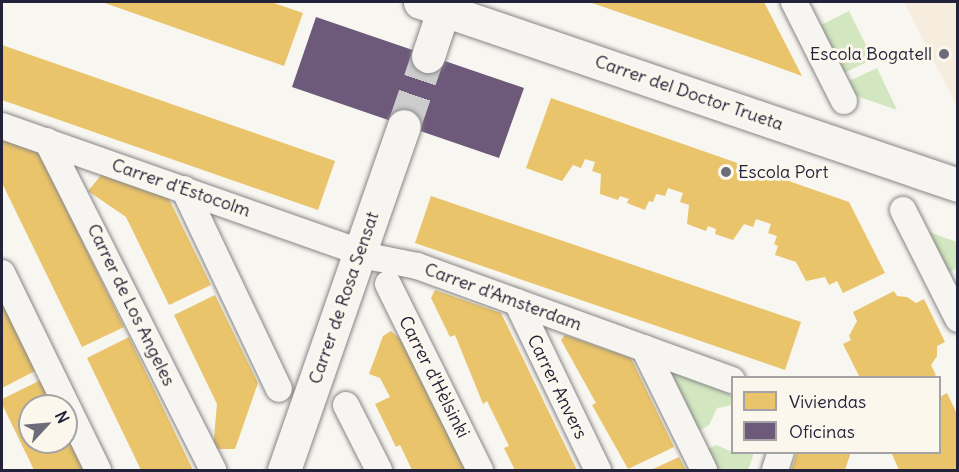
<!DOCTYPE html>
<meta charset="utf-8">
<style>
body{margin:0}
#map{position:relative;width:959px;height:472px;overflow:hidden;background:#f8f6f0;font-family:Delius,sans-serif}
div>[style]{position:absolute}
.built>*{inset:0;background:#f6eddf}
.green>*{inset:0;background:#d2e7bf}
.homes>*{inset:0;background:#e9c46a}
.offices>*{inset:0;background:#6d597a}
.minor-tunnel>*{height:33px;margin-top:-16.5px;transform-origin:0;background:repeating-linear-gradient(90deg,#cdcccc 0 33px,transparent 0 49px)}
.roads{filter:drop-shadow(0 0 2px #878688) drop-shadow(0 0 2px #878688)}
.pedestrian>*{height:26px;margin:-13px;padding:0 13px;transform-origin:13px;border-radius:13px;background:#f6f5f1}
.minor>*{height:33px;margin:-16.5px;padding:0 16.5px;transform-origin:16.5px;border-radius:16.5px;background:#f6f5f1}
.dots>*{width:16px;height:16px;translate:-50% -50%;box-sizing:border-box;border:3px solid #fbf7ec;border-radius:50%}
span{translate:-50% -50%;white-space:nowrap;text-align:center;line-height:1.15;-webkit-text-stroke:6px #fbf7ec;paint-order:stroke}
.poi-label{font-size:18px;color:#22223b}
.right{translate:-100% -50%;text-align:right}
.left{translate:0 -50%;text-align:left}
.street-label{font-size:18px;color:#22223b}
.frame{position:absolute;inset:0;border:3px solid #22223b;pointer-events:none}
.legend{position:absolute;left:731px;top:376px;width:210px;height:78px;box-sizing:border-box;background:#fbf7ec;border:2px solid #a4a2a5;margin:0;padding:8px 10px;list-style:none;font-size:18px;color:#22223b}
.legend li{display:flex;align-items:center;gap:12px;height:30px}
.legend b{width:30px;border:2px solid #a4a2a5}
.north{position:absolute;left:18px;top:394px;width:60px;height:60px;box-sizing:border-box;background:#fbf7ec;border:2px solid #a4a2a5;border-radius:50%;rotate:64deg;font-size:16px;font-weight:700;line-height:24px;text-align:center;color:#22223b}
.north::after{content:'';display:block;margin:auto;width:21px;height:27px;background:#6d6c7a;clip-path:polygon(50% 0,100% 100%,50% 72%,0 100%)}
</style>
<div id="map">
<div class="built">
<div style="clip-path:polygon(904px 2px,957px 2px,957px 107px)"></div>
</div>
<div class="green">
<div style="clip-path:polygon(849px 11px,873px 59px,842px 74px,819px 26px)"></div>
<div style="clip-path:polygon(877px 68px,897px 110px,857px 96px,849px 81px)"></div>
<div style="clip-path:polygon(926px 231px,957px 242px,957px 268px,947px 274px)"></div>
<div style="clip-path:polygon(671px 371px,732px 395px,732px 405px,717px 408px,709px 425px,693px 434px,668px 385px)"></div>
<div style="clip-path:polygon(717px 445px,732px 452px,754px 453px,748px 470px,710px 470px,701px 451px)"></div>
</div>
<div class="homes">
<div style="clip-path:polygon(102px 2px,271px 2px,303px 13px,284px 66px)"></div>
<div style="clip-path:polygon(589px 2px,764px 2px,802px 76px,755px 59px)"></div>
<div style="clip-path:polygon(2px 45px,335px 161px,318px 210px,2px 100px)"></div>
<div style="clip-path:polygon(551px 98px,849px 202px,885px 273px,843px 293px,837px 281px,829px 285px,825px 277px,806px 281px,796px 262px,775px 255px,778px 246px,774px 244px,777px 236px,768px 233px,771px 224px,756px 219px,753px 227px,744px 224px,733px 240px,715px 234px,716px 229px,708px 226px,706px 231px,687px 224px,689px 205px,680px 202px,683px 193px,668px 188px,665px 196px,656px 194px,653px 202px,649px 201px,645px 210px,627px 203px,629px 199px,620px 196px,618px 200px,600px 194px,601px 174px,592px 171px,595px 162px,585px 159px,581px 168px,573px 165px,562px 181px,526px 168px)"></div>
<div style="clip-path:polygon(2px 140px,39px 152px,124px 327px,82px 347px,2px 183px)"></div>
<div style="clip-path:polygon(102px 174px,168px 197px,211px 285px,169px 305px,126px 217px,88px 191px)"></div>
<div style="clip-path:polygon(431px 196px,801px 322px,785px 370px,415px 243px)"></div>
<div style="clip-path:polygon(435px 290px,501px 313px,577px 470px,515px 470px,504px 448px,509px 446px,487px 401px,483px 404px,455px 335px,450px 337px,431px 298px)"></div>
<div style="clip-path:polygon(894px 291px,897px 296px,907px 297px,916px 303px,924px 299px,945px 342px,937px 346px,937px 356px,931px 365px,936px 375px,931px 378px,860px 378px,843px 344px,851px 340px,849px 336px,857px 321px,853px 312px)"></div>
<div style="clip-path:polygon(215px 295px,258px 383px,235px 449px,213px 449px,217px 404px,174px 315px)"></div>
<div style="clip-path:polygon(2px 297px,37px 370px,2px 388px)"></div>
<div style="clip-path:polygon(391px 331px,407px 345px,470px 470px,412px 470px,400px 445px,396px 447px,375px 404px,390px 397px,380px 378px,369px 374px,383px 336px)"></div>
<div style="clip-path:polygon(565px 335px,631px 358px,674px 447px,628px 469px,592px 405px,596px 403px,561px 340px)"></div>
<div style="clip-path:polygon(129px 337px,193px 470px,141px 470px,87px 358px)"></div>
<div style="clip-path:polygon(41px 380px,54px 406px,30px 406px,30px 442px,66px 442px,66px 431px,85px 470px,34px 470px,2px 404px,2px 399px)"></div>
<div style="clip-path:polygon(947px 393px,958px 416px,958px 470px,899px 470px,891px 452px,940px 452px,940px 397px)"></div>
<div style="clip-path:polygon(797px 452px,851px 452px,845px 470px,791px 470px)"></div>
<div style="clip-path:polygon(679px 457px,686px 470px,651px 470px)"></div>
</div>
<div class="offices">
<div style="clip-path:polygon(316px 17px,524px 88px,499px 158px,292px 87px)"></div>
</div>
<div class="minor-tunnel">
<div style="left:404px;top:126px;width:74px;rotate:-71.1deg"></div>
</div>
<div class="roads">
<div class="pedestrian">
<div style="left:794px;top:2px;width:111px;rotate:63.2deg"></div>
<div style="left:2px;top:126px;width:398px;rotate:19.4deg"></div>
<div style="left:377px;top:258px;width:41px;rotate:11.3deg"></div>
<div style="left:417px;top:266px;width:335px;rotate:19.9deg"></div>
<div style="left:47px;top:141px;width:369px;rotate:63.2deg"></div>
<div style="left:184px;top:189px;width:221px;rotate:64.6deg"></div>
<div style="left:903px;top:210px;width:122px;rotate:63.2deg"></div>
<div style="left:2px;top:273px;width:219px;rotate:64deg"></div>
<div style="left:388px;top:284px;width:208px;rotate:63.7deg"></div>
<div style="left:517px;top:302px;width:187px;rotate:64.3deg"></div>
<div style="left:644px;top:348px;width:136px;rotate:63.8deg"></div>
<div style="left:346px;top:405px;width:73px;rotate:63.1deg"></div>
<div style="left:775px;top:470px;width:19px;rotate:-72deg"></div>
</div>
<div class="minor">
<div style="left:420px;top:2px;width:568px;rotate:18.79deg"></div>
<div style="left:428px;top:56px;width:57px;rotate:-71.6deg"></div>
<div style="left:284px;top:470px;width:364px;rotate:-70.8deg"></div>
</div>
</div>
<div class="dots">
<div style="left:944px;top:54px;background:#6d6c7a"></div>
<div style="left:726px;top:172px;background:#6d6c7a"></div>
</div>
<div class="poi-label">
<span class="right" style="left:932px;top:54px">Escola Bogatell</span>
<span class="left" style="left:738px;top:172px">Escola Port</span>
</div>
<div class="street-label">
<span style="left:689px;top:93px;rotate:19deg">Carrer del Doctor Trueta</span>
<span style="left:181px;top:188px;rotate:19deg">Carrer d'Estocolm</span>
<span style="left:503px;top:297px;rotate:20deg">Carrer d'Amsterdam</span>
<span style="left:344px;top:298px;rotate:-71deg">Carrer de Rosa Sensat</span>
<span style="left:131px;top:305px;rotate:64deg">Carrer de Los Angeles</span>
<span style="left:434px;top:377px;rotate:63deg">Carrer d'Hèlsinki</span>
<span style="left:557px;top:387px;rotate:64deg">Carrer Anvers</span>
</div>
<div class="frame"></div>
<ul class="legend">
<li><b style="height:16px;background:#e9c46a"></b>Viviendas</li>
<li><b style="height:16px;background:#6d597a"></b>Oficinas</li>
</ul>
<div class="north">N</div>
</div>
